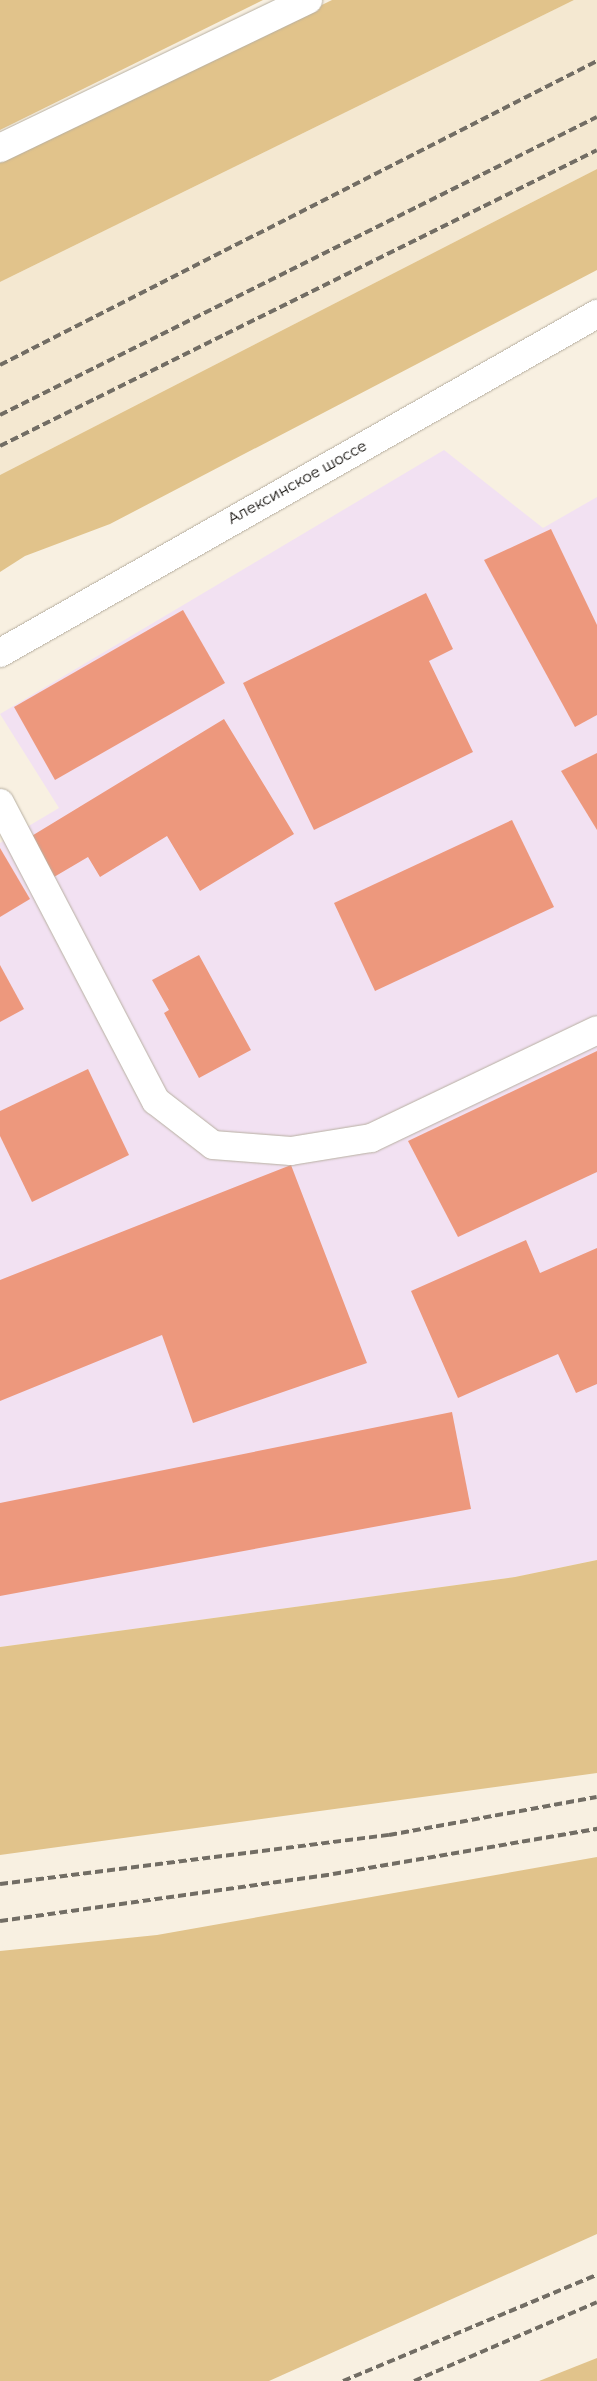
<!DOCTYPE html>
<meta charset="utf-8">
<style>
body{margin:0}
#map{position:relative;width:597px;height:2381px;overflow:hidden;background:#f8f0e1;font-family:Montserrat,sans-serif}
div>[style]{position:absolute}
.industrial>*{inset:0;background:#f2e1f2}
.built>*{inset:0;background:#f4e8d1}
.green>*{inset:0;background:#e1c38b}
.building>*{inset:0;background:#ed987d}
.roads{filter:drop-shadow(0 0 1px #b7afa1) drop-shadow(0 0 1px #b7afa1)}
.minor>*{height:28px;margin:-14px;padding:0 14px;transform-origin:14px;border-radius:14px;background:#fff}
.major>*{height:28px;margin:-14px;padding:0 14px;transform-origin:14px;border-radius:14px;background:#fff}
.rail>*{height:4px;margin-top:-2px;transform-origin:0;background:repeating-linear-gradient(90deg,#726d64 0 8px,transparent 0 12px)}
span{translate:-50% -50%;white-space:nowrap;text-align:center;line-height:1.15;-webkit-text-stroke:4px #fff;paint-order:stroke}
.street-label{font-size:15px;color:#0f0c08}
</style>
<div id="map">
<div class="industrial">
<div style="clip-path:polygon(444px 450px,543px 528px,597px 497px,597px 1560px,515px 1577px,0 1647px,0 843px,59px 808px,0 714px)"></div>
</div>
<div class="built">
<div style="clip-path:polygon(574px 0,597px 0,597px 169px,0 475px,0 282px)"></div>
</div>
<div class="green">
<div style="clip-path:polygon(0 0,263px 0,0 130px)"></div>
<div style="clip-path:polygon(332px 0,574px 0,0 282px,0 163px)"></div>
<div style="clip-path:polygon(597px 169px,597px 270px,110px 524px,25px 556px,0 572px,0 475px)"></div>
<div style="clip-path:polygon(597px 1560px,597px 1773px,0 1855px,0 1647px,515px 1577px)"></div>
<div style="clip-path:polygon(597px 1857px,597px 2234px,269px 2381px,0 2381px,0 1951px,157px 1935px)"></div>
<div style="clip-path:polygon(597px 2358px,597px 2381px,539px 2381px)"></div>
</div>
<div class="building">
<div style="clip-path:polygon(551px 529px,597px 625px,597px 715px,575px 727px,484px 560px)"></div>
<div style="clip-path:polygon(426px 593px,453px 649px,429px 661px,473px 752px,314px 830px,243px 683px)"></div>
<div style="clip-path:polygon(183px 610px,225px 683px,55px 780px,14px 707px)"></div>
<div style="clip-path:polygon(224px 719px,294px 834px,200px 891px,167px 836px,100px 877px,88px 857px,54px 877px,30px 837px)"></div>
<div style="clip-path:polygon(597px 753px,597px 830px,561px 771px)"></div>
<div style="clip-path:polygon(512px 820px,554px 907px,375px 991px,334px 903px)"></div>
<div style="clip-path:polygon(0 848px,30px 899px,0 917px)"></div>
<div style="clip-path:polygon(199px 955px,251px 1050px,199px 1078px,164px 1013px,169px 1010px,152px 980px)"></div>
<div style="clip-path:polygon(0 965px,24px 1009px,0 1022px)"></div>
<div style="clip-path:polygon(597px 1051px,597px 1172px,458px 1237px,408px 1141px)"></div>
<div style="clip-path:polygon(88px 1069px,129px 1155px,32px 1202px,0 1136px,0 1111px)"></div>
<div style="clip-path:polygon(291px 1165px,367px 1363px,193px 1423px,162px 1335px,0 1401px,0 1280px)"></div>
<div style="clip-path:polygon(526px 1240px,540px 1273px,597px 1248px,597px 1384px,576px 1393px,558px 1354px,458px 1398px,411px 1291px)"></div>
<div style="clip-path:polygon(452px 1412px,471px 1509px,0 1596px,0 1503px)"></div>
</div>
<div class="roads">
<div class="minor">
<div style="left:0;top:148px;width:342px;rotate:-25.7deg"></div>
<div style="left:0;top:803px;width:336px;rotate:62.4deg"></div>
<div style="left:156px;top:1101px;width:72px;rotate:37.7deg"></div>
<div style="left:213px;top:1145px;width:78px;rotate:4.4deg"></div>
<div style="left:291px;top:1151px;width:81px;rotate:-9.2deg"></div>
<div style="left:371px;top:1138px;width:250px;rotate:-25.5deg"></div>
</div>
<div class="major">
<div style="left:0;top:653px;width:687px;rotate:-29.59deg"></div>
</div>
</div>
<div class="rail">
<div style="left:0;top:365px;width:670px;rotate:-26.99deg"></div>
<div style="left:0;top:415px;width:667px;rotate:-26.53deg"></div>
<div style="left:0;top:446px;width:666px;rotate:-26.37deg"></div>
<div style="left:0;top:1884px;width:392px;rotate:-7.2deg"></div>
<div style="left:389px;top:1835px;width:211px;rotate:-10.4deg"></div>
<div style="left:0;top:1921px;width:336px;rotate:-8deg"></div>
<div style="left:333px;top:1874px;width:268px;rotate:-9.7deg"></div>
<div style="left:343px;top:2381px;width:275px;rotate:-22.7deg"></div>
<div style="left:414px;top:2381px;width:199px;rotate:-23.3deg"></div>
</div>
<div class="street-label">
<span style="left:297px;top:482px;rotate:-29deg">Алексинское шоссе</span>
</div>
</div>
